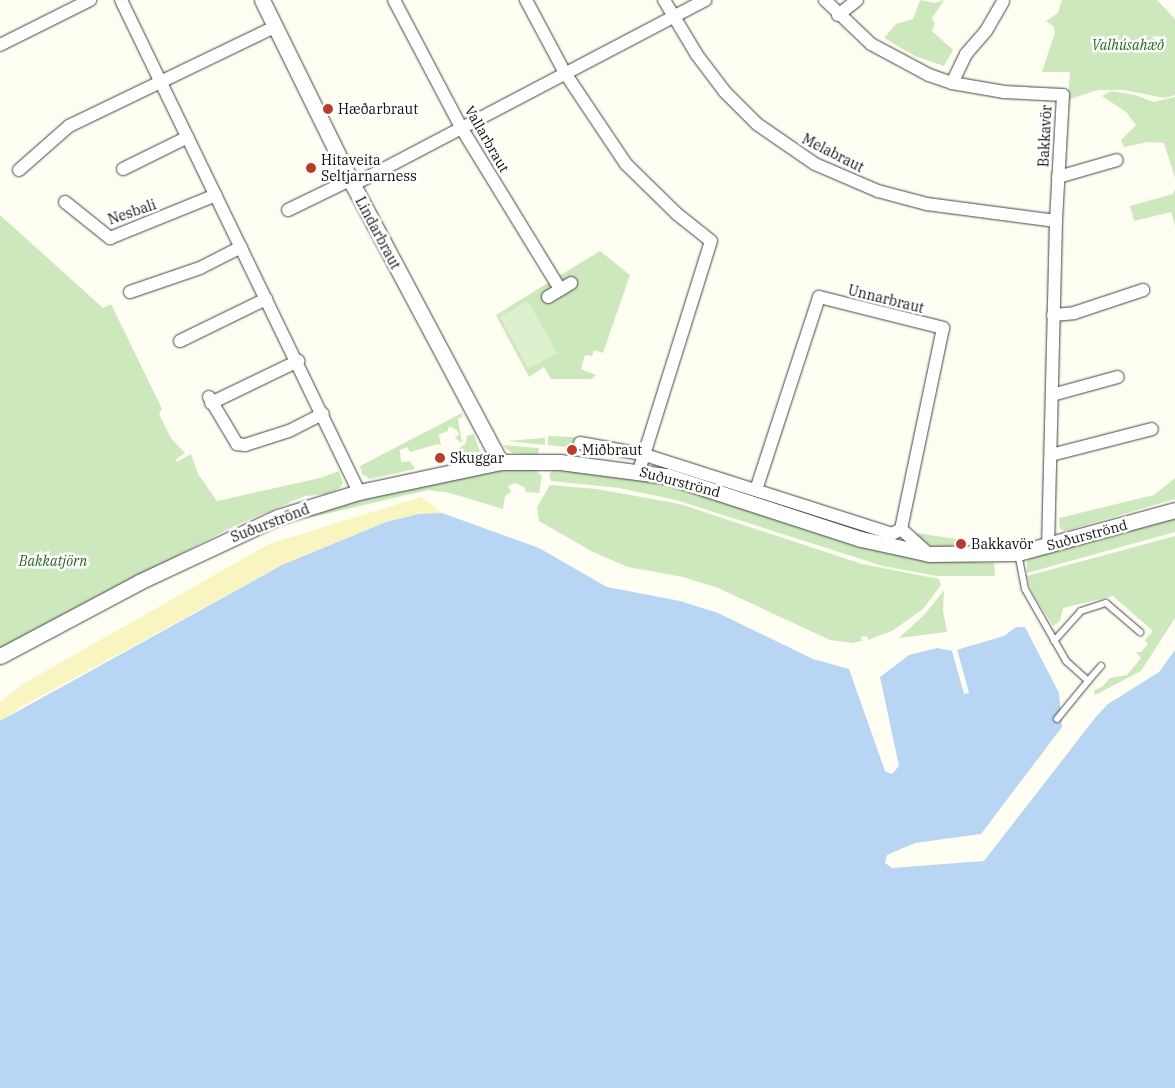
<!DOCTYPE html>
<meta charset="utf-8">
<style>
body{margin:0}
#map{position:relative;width:1175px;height:1088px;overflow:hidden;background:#fefef3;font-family:"IBM Plex Serif",serif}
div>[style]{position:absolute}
.green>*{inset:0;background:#cde8bd}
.sand>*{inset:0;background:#f8f5c1}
.pitch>*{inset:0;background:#dff0ce}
.water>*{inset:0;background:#b9d5f4}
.pier>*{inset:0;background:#fefef3}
.roads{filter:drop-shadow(0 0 1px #434343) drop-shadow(0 0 1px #434343)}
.service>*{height:6px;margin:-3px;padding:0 3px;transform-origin:3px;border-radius:3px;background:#fff}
.minor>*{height:12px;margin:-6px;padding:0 6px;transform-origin:6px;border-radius:6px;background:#fff}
.tertiary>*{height:15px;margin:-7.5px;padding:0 7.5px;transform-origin:7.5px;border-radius:7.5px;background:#fff}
.dots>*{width:14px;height:14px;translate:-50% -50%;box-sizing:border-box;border:2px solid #fff;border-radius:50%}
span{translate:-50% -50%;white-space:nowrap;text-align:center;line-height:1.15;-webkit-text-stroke:5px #fff;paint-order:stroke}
.park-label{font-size:14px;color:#256622;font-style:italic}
.poi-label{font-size:14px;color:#101010}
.left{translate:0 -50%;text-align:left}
.street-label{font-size:14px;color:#101010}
</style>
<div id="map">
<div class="green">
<div style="clip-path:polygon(920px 0,935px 3px,944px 0,932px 18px,935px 24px,932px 31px,953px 50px,944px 66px,915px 56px,884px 38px,896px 24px,913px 19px)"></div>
<div style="clip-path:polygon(1062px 0,1157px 0,1175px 19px,1175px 95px,1165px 98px,1124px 90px,1097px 90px,1068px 100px,1070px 72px,1042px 72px,1055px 32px,1053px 26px,1046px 21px,1058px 13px)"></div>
<div style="clip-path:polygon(1111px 91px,1135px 95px,1154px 102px,1175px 97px,1175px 178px,1164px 143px,1148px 142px,1124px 147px,1121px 140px,1136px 125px,1126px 112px,1102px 96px)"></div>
<div style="clip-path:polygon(1175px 189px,1175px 226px,1171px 212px,1134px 221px,1130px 206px,1173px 194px)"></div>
<div style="clip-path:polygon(0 215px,103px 308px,111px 304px,162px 409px,159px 413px,161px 418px,171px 438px,185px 453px,176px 459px,177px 462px,191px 454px,198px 474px,217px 501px,320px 478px,339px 471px,343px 483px,340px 488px,326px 494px,305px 496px,232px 527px,0 649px)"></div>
<div style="clip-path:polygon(600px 251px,630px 275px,603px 353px,594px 350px,592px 356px,585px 355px,581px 369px,596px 375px,592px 379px,551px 379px,544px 367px,529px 377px,496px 315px)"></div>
<div style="clip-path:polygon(462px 413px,463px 417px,458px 418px,462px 443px,455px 438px,459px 434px,457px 430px,449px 426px,448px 431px,439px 434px,441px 446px,438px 444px,410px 452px,407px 447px,400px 450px,401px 462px,410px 461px,415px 469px,370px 479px,362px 474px,360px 466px)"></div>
<div style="clip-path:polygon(474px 434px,480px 452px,458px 460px,455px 452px,466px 443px,467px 436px)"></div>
<div style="clip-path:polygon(548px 436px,575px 437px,574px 448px,548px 445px)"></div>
<div style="clip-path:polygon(545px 437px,545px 445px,508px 441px,543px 438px)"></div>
<div style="clip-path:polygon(502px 445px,539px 448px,538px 455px,512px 453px)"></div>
<div style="clip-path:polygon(534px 468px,542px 476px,539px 493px,526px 492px,524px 487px,515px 483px,508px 486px,511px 492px,505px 496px,503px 509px,450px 493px,428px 490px,304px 519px,303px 515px,333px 504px,485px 470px)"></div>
<div style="clip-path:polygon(553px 468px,668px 482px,928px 560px,994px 563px,995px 576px,937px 576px,883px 566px,676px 500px,619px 488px,551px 481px,549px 475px)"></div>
<div style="clip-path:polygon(1175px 478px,1175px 499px,1065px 531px,1060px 529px,1059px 518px,1154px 495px)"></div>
<div style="clip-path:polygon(550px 485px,597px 489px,680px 504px,862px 564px,939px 579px,941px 585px,923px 609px,892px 631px,868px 640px,867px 636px,861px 637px,862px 641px,853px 643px,830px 640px,718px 588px,683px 577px,628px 567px,593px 552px,539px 521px,537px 507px)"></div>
<div style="clip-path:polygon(1175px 516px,1175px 532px,1027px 573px,1027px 561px,1033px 557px)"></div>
<div style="clip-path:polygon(909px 532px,957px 539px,956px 545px,934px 548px)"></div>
<div style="clip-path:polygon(1175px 536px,1175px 618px,1141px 671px,1095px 695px,1094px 690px,1102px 687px,1110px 678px,1127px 675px,1141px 658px,1136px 652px,1141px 652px,1148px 644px,1145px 640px,1153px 631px,1113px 596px,1063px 608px,1060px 621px,1053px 626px,1032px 592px,1027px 576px)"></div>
<div style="clip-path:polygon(944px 590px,943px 611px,947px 632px,899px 638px,925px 614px)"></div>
</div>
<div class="sand">
<div style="clip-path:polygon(421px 497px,442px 513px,419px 515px,386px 522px,282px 565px,21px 707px,0 722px,0 702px,23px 684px,269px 544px)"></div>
</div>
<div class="pitch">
<div style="clip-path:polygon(528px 301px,557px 353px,528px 369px,500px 317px)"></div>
</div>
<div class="water">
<div style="clip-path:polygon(442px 513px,539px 548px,607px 587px,680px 601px,718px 613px,813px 659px,849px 669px,885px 771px,892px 774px,899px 766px,880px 677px,909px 655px,937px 648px,953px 651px,1004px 636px,1016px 627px,1025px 627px,1059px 693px,1062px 727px,981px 834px,915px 843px,887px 855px,885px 863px,892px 868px,984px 861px,1095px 718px,1108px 704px,1159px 672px,1175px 650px,1175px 1088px,0 1088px,0 721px,282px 565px,386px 522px,419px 514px)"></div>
</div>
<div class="pier">
<div style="clip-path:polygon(957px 649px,969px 693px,964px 694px,952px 651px)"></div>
</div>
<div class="roads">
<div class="service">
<div style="left:1018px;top:553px;width:37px;rotate:79deg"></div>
<div style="left:1025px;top:589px;width:83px;rotate:60.3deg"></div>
<div style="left:1066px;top:661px;width:30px;rotate:42deg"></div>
<div style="left:1088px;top:681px;width:20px;rotate:-49deg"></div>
<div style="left:1054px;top:641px;width:40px;rotate:-48deg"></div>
<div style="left:1081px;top:611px;width:26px;rotate:-18deg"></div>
<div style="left:1106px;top:603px;width:45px;rotate:40.5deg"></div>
<div style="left:1057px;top:719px;width:49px;rotate:-50.8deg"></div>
</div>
<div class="minor">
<div style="left:121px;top:0;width:547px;rotate:64.19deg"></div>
<div style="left:394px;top:0;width:146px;rotate:62.2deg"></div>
<div style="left:462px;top:129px;width:188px;rotate:58.5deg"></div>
<div style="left:526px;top:0;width:83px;rotate:61.9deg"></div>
<div style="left:565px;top:73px;width:110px;rotate:56.2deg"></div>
<div style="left:626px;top:164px;width:71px;rotate:44.4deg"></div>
<div style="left:677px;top:214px;width:43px;rotate:38.5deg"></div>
<div style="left:711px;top:241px;width:241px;rotate:107.4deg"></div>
<div style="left:664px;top:0;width:64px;rotate:59deg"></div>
<div style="left:697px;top:55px;width:46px;rotate:52.9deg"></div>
<div style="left:725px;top:92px;width:45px;rotate:45deg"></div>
<div style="left:757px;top:124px;width:70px;rotate:34.6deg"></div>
<div style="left:815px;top:164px;width:69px;rotate:23.2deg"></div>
<div style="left:878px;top:191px;width:51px;rotate:14.9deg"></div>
<div style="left:927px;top:204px;width:130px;rotate:7.5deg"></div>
<div style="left:825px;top:0;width:64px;rotate:43.7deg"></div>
<div style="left:871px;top:44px;width:66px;rotate:28.1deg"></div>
<div style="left:929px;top:75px;width:24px;rotate:19deg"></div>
<div style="left:952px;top:83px;width:53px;rotate:9.8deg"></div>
<div style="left:1004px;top:92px;width:59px;rotate:2.9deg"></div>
<div style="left:1063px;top:95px;width:126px;rotate:93.2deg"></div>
<div style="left:1056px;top:221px;width:325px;rotate:91.4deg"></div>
<div style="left:838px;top:15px;width:24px;rotate:-38deg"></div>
<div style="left:0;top:45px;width:101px;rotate:-26.6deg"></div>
<div style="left:952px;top:83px;width:32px;rotate:-64deg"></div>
<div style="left:966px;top:54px;width:30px;rotate:-49deg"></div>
<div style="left:986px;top:31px;width:34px;rotate:-60deg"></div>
<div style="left:123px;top:169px;width:72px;rotate:-26.2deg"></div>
<div style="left:19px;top:170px;width:67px;rotate:-41.3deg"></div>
<div style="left:69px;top:126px;width:229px;rotate:-25.7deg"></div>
<div style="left:1058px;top:177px;width:61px;rotate:-16.1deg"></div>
<div style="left:353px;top:185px;width:398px;rotate:-27.7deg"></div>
<div style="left:65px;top:202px;width:58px;rotate:38.7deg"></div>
<div style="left:110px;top:238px;width:114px;rotate:-22.1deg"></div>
<div style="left:288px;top:210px;width:69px;rotate:-25.8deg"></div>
<div style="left:130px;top:292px;width:74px;rotate:-18.9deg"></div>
<div style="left:200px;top:268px;width:46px;rotate:-27.1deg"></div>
<div style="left:548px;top:297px;width:27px;rotate:-31deg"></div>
<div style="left:1053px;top:315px;width:21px;rotate:-5deg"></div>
<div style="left:1074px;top:313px;width:73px;rotate:-18.4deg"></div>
<div style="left:180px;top:341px;width:96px;rotate:-26deg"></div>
<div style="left:1052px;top:395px;width:68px;rotate:-15.3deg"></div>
<div style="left:209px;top:397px;width:55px;rotate:59.2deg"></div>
<div style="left:237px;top:444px;width:8px;rotate:7deg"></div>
<div style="left:245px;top:445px;width:46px;rotate:-17.7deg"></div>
<div style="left:289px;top:431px;width:38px;rotate:-27deg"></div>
<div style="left:211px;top:403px;width:97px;rotate:-25.8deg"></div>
<div style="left:580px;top:443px;width:63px;rotate:10.1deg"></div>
<div style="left:642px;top:454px;width:262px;rotate:17.7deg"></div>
<div style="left:892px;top:534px;width:10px;rotate:-29deg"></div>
<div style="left:1051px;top:455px;width:104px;rotate:-14.4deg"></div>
<div style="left:756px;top:490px;width:203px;rotate:-71.9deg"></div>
<div style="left:819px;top:297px;width:128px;rotate:14deg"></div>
<div style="left:943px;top:328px;width:205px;rotate:101.8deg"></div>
<div style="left:901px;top:529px;width:38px;rotate:42deg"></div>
</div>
<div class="tertiary">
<div style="left:262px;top:0;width:206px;rotate:63.8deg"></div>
<div style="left:353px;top:185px;width:314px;rotate:62deg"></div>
<div style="left:0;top:656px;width:157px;rotate:-28deg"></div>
<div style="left:139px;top:582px;width:153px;rotate:-25.1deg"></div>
<div style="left:278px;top:517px;width:85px;rotate:-17.2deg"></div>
<div style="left:359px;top:492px;width:144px;rotate:-12deg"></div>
<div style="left:500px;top:462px;width:60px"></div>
<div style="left:560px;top:462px;width:108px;rotate:7.5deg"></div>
<div style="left:667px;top:476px;width:204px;rotate:18deg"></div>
<div style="left:861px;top:539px;width:70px;rotate:12.4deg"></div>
<div style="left:929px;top:554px;width:89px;rotate:-0.6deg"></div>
<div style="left:1018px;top:553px;width:163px;rotate:-15.3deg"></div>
</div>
</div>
<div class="dots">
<div style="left:328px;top:109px;background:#bb3c2c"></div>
<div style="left:311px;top:168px;background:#bb3c2c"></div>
<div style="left:572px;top:450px;background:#bb3c2c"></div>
<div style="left:440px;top:458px;background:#bb3c2c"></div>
<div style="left:961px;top:544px;background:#bb3c2c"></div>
</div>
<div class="park-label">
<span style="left:1128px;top:45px">Valhúsahæð</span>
<span style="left:53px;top:561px">Bakkatjörn</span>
</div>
<div class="poi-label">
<span class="left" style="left:338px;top:109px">Hæðarbraut</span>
<span class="left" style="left:321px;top:168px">Hitaveita<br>Seltjarnarness</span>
<span class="left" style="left:582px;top:450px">Miðbraut</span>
<span class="left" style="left:450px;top:458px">Skuggar</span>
<span class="left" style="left:971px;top:544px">Bakkavör</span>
</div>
<div class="street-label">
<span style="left:1045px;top:136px;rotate:-87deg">Bakkavör</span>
<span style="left:487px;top:139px;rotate:60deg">Vallarbraut</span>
<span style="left:833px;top:153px;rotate:27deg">Melabraut</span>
<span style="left:132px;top:212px;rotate:-19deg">Nesbali</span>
<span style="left:378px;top:233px;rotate:62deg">Lindarbraut</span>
<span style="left:886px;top:299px;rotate:14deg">Unnarbraut</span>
<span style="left:680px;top:482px;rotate:15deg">Suðurströnd</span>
<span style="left:270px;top:523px;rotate:-21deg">Suðurströnd</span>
<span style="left:1087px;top:535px;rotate:-15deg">Suðurströnd</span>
</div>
</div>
